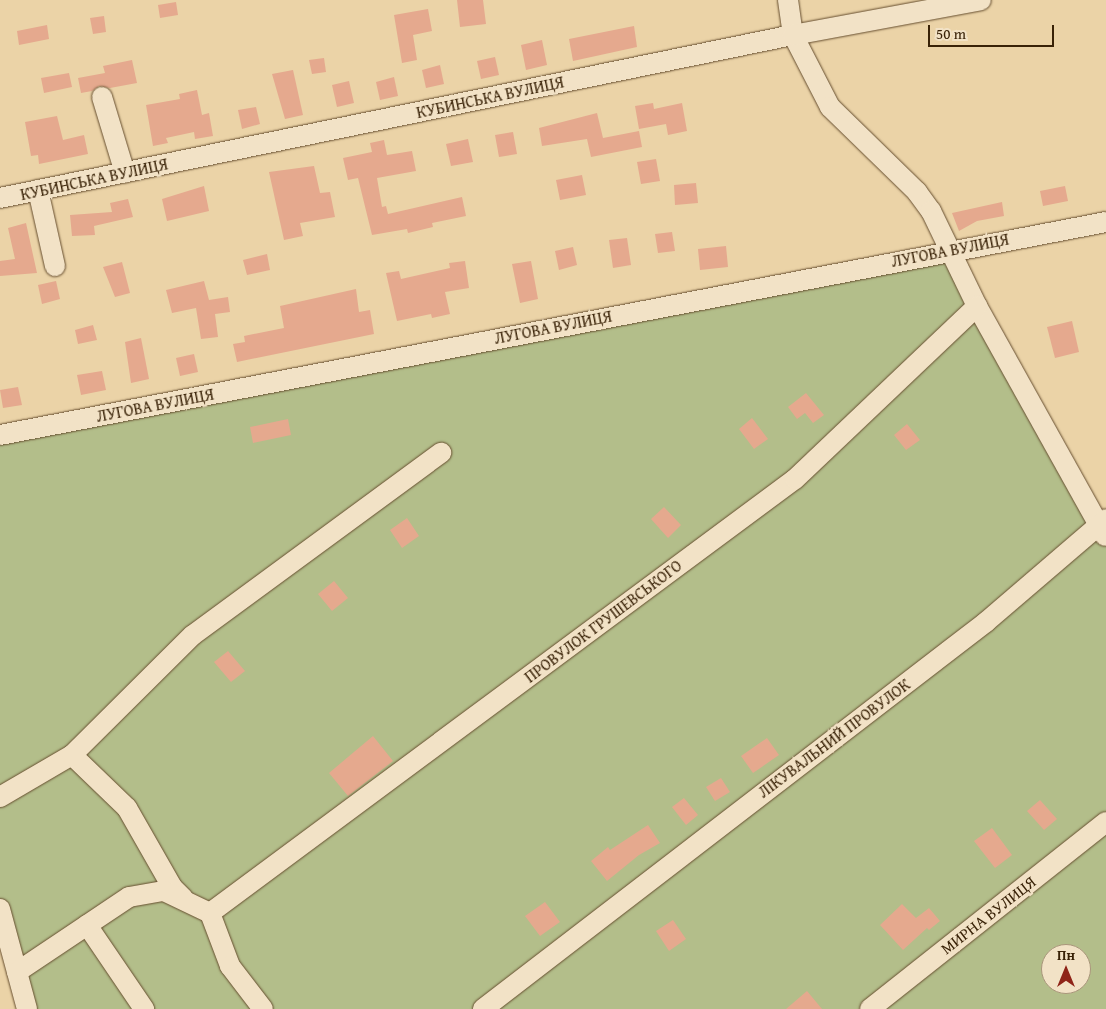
<!DOCTYPE html>
<meta charset="utf-8">
<style>
body{margin:0}
#map{position:relative;width:1106px;height:1009px;overflow:hidden;background:#ebd3a7;font-family:"Gentium Book Plus",serif}
div>[style]{position:absolute}
.green>*{inset:0;background:#b3be8a}
.building>*{inset:0;background:#e5a98e}
.roads{filter:drop-shadow(0 0 1px #664e2f) drop-shadow(0 0 1px #664e2f)}
.minor>*{height:20px;margin:-10px;padding:0 10px;transform-origin:10px;border-radius:10px;background:#f2e2c6}
span{translate:-50% -50%;white-space:nowrap;text-align:center;line-height:1.15;-webkit-text-stroke:4.5px #f2e2c6;paint-order:stroke}
.street-label{font-size:16px;color:#392207}
.north{position:absolute;left:1041px;top:944px;width:50px;height:50px;box-sizing:border-box;background:#f2e2c6;border:1px solid #a8957a;border-radius:50%;rotate:0deg;font-size:14px;font-weight:700;line-height:20px;text-align:center;color:#392207}
.north::after{content:'';display:block;margin:auto;width:18px;height:22px;background:#8f2418;clip-path:polygon(50% 0,100% 100%,50% 72%,0 100%)}
.scale{position:absolute;left:928px;top:25px;width:126px;height:22px;box-sizing:border-box;border:2px solid #392207;border-top:0;padding-left:6px;font-size:15px;line-height:18px;white-space:nowrap;color:#392207;-webkit-text-stroke:4px #f2e2c6;paint-order:stroke}
</style>
<div id="map">
<div class="green">
<div style="clip-path:polygon(evenodd,949px 250px,1106px 536px,1106px 1009px,27px 1009px,0 909px,0 435px,949px 250px,1051px 954px,1081px 954px,1081px 984px,1051px 984px,1051px 954px)"></div>
</div>
<div class="building">
<div style="clip-path:polygon(457px 0,483px 0,486px 24px,460px 27px)"></div>
<div style="clip-path:polygon(176px 2px,178px 15px,160px 18px,158px 5px)"></div>
<div style="clip-path:polygon(428px 9px,432px 31px,413px 35px,417px 60px,402px 63px,394px 15px)"></div>
<div style="clip-path:polygon(104px 16px,106px 32px,93px 34px,90px 18px)"></div>
<div style="clip-path:polygon(47px 25px,49px 39px,19px 45px,17px 31px)"></div>
<div style="clip-path:polygon(634px 26px,637px 47px,573px 61px,569px 39px)"></div>
<div style="clip-path:polygon(542px 40px,547px 65px,526px 70px,521px 45px)"></div>
<div style="clip-path:polygon(495px 57px,499px 75px,481px 79px,477px 61px)"></div>
<div style="clip-path:polygon(324px 58px,326px 72px,312px 74px,309px 60px)"></div>
<div style="clip-path:polygon(132px 60px,137px 83px,110px 88px,99px 86px,92px 91px,81px 93px,78px 78px,105px 73px,103px 66px)"></div>
<div style="clip-path:polygon(440px 65px,444px 84px,426px 88px,422px 70px)"></div>
<div style="clip-path:polygon(293px 70px,303px 115px,285px 119px,272px 74px)"></div>
<div style="clip-path:polygon(69px 73px,72px 87px,44px 93px,41px 78px)"></div>
<div style="clip-path:polygon(394px 77px,398px 96px,380px 100px,376px 82px)"></div>
<div style="clip-path:polygon(349px 81px,354px 103px,337px 107px,332px 85px)"></div>
<div style="clip-path:polygon(197px 90px,202px 115px,209px 113px,213px 136px,195px 139px,194px 132px,166px 138px,168px 143px,153px 146px,146px 105px,180px 99px,179px 94px)"></div>
<div style="clip-path:polygon(653px 103px,654px 109px,682px 103px,687px 131px,668px 135px,666px 124px,639px 129px,635px 106px)"></div>
<div style="clip-path:polygon(256px 107px,260px 124px,242px 129px,238px 110px)"></div>
<div style="clip-path:polygon(597px 113px,603px 138px,639px 131px,642px 147px,591px 157px,587px 139px,542px 146px,539px 128px)"></div>
<div style="clip-path:polygon(57px 116px,63px 140px,84px 135px,88px 154px,39px 164px,38px 155px,31px 156px,25px 122px)"></div>
<div style="clip-path:polygon(513px 132px,517px 154px,499px 157px,495px 135px)"></div>
<div style="clip-path:polygon(468px 139px,473px 162px,451px 166px,446px 144px)"></div>
<div style="clip-path:polygon(384px 140px,387px 155px,412px 151px,416px 171px,377px 178px,382px 207px,386px 206px,388px 214px,462px 197px,466px 216px,432px 223px,433px 227px,408px 233px,407px 229px,372px 235px,358px 178px,348px 180px,343px 158px,372px 152px,370px 143px)"></div>
<div style="clip-path:polygon(656px 159px,660px 181px,641px 184px,637px 162px)"></div>
<div style="clip-path:polygon(314px 166px,320px 193px,330px 192px,335px 217px,300px 223px,303px 236px,284px 240px,269px 172px)"></div>
<div style="clip-path:polygon(582px 175px,586px 195px,560px 200px,556px 180px)"></div>
<div style="clip-path:polygon(696px 183px,698px 203px,675px 205px,674px 185px)"></div>
<div style="clip-path:polygon(204px 186px,209px 211px,167px 221px,162px 199px)"></div>
<div style="clip-path:polygon(1065px 186px,1068px 201px,1043px 206px,1040px 191px)"></div>
<div style="clip-path:polygon(128px 199px,133px 217px,94px 226px,95px 235px,72px 236px,70px 215px,112px 212px,110px 203px)"></div>
<div style="clip-path:polygon(1002px 202px,1004px 216px,977px 221px,959px 231px,952px 213px)"></div>
<div style="clip-path:polygon(26px 223px,37px 273px,0 276px,0 261px,15px 259px,8px 228px)"></div>
<div style="clip-path:polygon(672px 232px,675px 251px,658px 253px,655px 234px)"></div>
<div style="clip-path:polygon(627px 238px,631px 265px,613px 268px,609px 240px)"></div>
<div style="clip-path:polygon(726px 246px,728px 267px,700px 270px,698px 249px)"></div>
<div style="clip-path:polygon(573px 247px,577px 265px,559px 270px,555px 251px)"></div>
<div style="clip-path:polygon(267px 254px,270px 270px,247px 275px,243px 260px)"></div>
<div style="clip-path:polygon(465px 261px,469px 288px,445px 292px,450px 314px,432px 318px,431px 314px,397px 321px,386px 273px,399px 271px,401px 279px,450px 268px,449px 263px)"></div>
<div style="clip-path:polygon(531px 261px,538px 299px,520px 303px,512px 264px)"></div>
<div style="clip-path:polygon(122px 262px,130px 293px,115px 297px,103px 267px)"></div>
<div style="clip-path:polygon(56px 281px,60px 299px,42px 304px,38px 285px)"></div>
<div style="clip-path:polygon(204px 281px,209px 300px,228px 297px,230px 312px,215px 314px,218px 337px,201px 339px,196px 308px,172px 313px,166px 290px)"></div>
<div style="clip-path:polygon(356px 289px,359px 312px,370px 310px,374px 334px,237px 362px,233px 344px,245px 342px,244px 336px,284px 328px,280px 306px)"></div>
<div style="clip-path:polygon(1072px 321px,1079px 352px,1055px 358px,1047px 327px)"></div>
<div style="clip-path:polygon(93px 325px,97px 340px,78px 344px,75px 330px)"></div>
<div style="clip-path:polygon(141px 338px,149px 379px,131px 383px,125px 342px)"></div>
<div style="clip-path:polygon(194px 354px,198px 372px,180px 376px,176px 358px)"></div>
<div style="clip-path:polygon(102px 371px,106px 390px,81px 395px,77px 375px)"></div>
<div style="clip-path:polygon(18px 387px,22px 405px,3px 408px,0 390px)"></div>
<div style="clip-path:polygon(806px 393px,824px 415px,813px 423px,805px 413px,797px 419px,788px 407px)"></div>
<div style="clip-path:polygon(752px 418px,768px 439px,754px 449px,739px 429px)"></div>
<div style="clip-path:polygon(288px 419px,291px 435px,253px 443px,250px 427px)"></div>
<div style="clip-path:polygon(907px 424px,920px 440px,906px 450px,894px 435px)"></div>
<div style="clip-path:polygon(664px 507px,681px 525px,668px 538px,651px 519px)"></div>
<div style="clip-path:polygon(407px 518px,419px 536px,402px 548px,390px 530px)"></div>
<div style="clip-path:polygon(334px 581px,348px 598px,332px 611px,318px 594px)"></div>
<div style="clip-path:polygon(228px 651px,245px 671px,231px 682px,214px 662px)"></div>
<div style="clip-path:polygon(373px 736px,393px 761px,348px 796px,329px 773px)"></div>
<div style="clip-path:polygon(767px 738px,779px 755px,753px 773px,741px 756px)"></div>
<div style="clip-path:polygon(721px 778px,730px 792px,715px 801px,706px 787px)"></div>
<div style="clip-path:polygon(684px 798px,698px 815px,686px 825px,672px 807px)"></div>
<div style="clip-path:polygon(1040px 800px,1057px 819px,1044px 830px,1027px 811px)"></div>
<div style="clip-path:polygon(648px 825px,660px 843px,639px 855px,607px 881px,591px 861px,608px 847px,610px 850px)"></div>
<div style="clip-path:polygon(992px 828px,1012px 855px,995px 868px,974px 841px)"></div>
<div style="clip-path:polygon(545px 902px,560px 922px,540px 936px,525px 916px)"></div>
<div style="clip-path:polygon(902px 904px,916px 918px,929px 908px,940px 921px,929px 930px,927px 928px,903px 950px,880px 925px)"></div>
<div style="clip-path:polygon(673px 920px,686px 939px,669px 951px,656px 931px)"></div>
<div style="clip-path:polygon(807px 991px,822px 1009px,786px 1009px)"></div>
</div>
<div class="roads">
<div class="minor">
<div style="left:788px;top:0;width:35px;rotate:82deg"></div>
<div style="left:793px;top:35px;width:81px;rotate:62.8deg"></div>
<div style="left:830px;top:107px;width:122px;rotate:44.3deg"></div>
<div style="left:917px;top:192px;width:24px;rotate:54deg"></div>
<div style="left:931px;top:211px;width:106px;rotate:64.2deg"></div>
<div style="left:977px;top:306px;width:263px;rotate:60.9deg"></div>
<div style="left:102px;top:97px;width:79px;rotate:73.2deg"></div>
<div style="left:38px;top:190px;width:78px;rotate:77.4deg"></div>
<div style="left:0;top:198px;width:810px;rotate:-11.62deg"></div>
<div style="left:793px;top:35px;width:191px;rotate:-10.5deg"></div>
<div style="left:0;top:435px;width:1126px;rotate:-10.9deg"></div>
<div style="left:72px;top:755px;width:76px;rotate:43.9deg"></div>
<div style="left:127px;top:808px;width:91px;rotate:60.3deg"></div>
<div style="left:172px;top:887px;width:16px;rotate:45deg"></div>
<div style="left:0;top:797px;width:83px;rotate:-30.3deg"></div>
<div style="left:72px;top:755px;width:170px;rotate:-44.8deg"></div>
<div style="left:193px;top:635px;width:308px;rotate:-36.3deg"></div>
<div style="left:0;top:909px;width:104px;rotate:74.9deg"></div>
<div style="left:210px;top:913px;width:728px;rotate:-36.57deg"></div>
<div style="left:795px;top:479px;width:251px;rotate:-43.5deg"></div>
<div style="left:87px;top:925px;width:102px;rotate:55.8deg"></div>
<div style="left:17px;top:972px;width:135px;rotate:-33.8deg"></div>
<div style="left:129px;top:897px;width:36px;rotate:-10deg"></div>
<div style="left:164px;top:891px;width:51px;rotate:25.6deg"></div>
<div style="left:210px;top:913px;width:57px;rotate:69.3deg"></div>
<div style="left:230px;top:966px;width:54px;rotate:52.5deg"></div>
<div style="left:483px;top:1009px;width:635px;rotate:-37.57deg"></div>
<div style="left:986px;top:622px;width:158px;rotate:-40.6deg"></div>
<div style="left:870px;top:1009px;width:301px;rotate:-38.4deg"></div>
</div>
</div>
<div class="street-label">
<span style="left:490px;top:97px;rotate:-12deg">КУБИНСЬКА ВУЛИЦЯ</span>
<span style="left:94px;top:179px;rotate:-12deg">КУБИНСЬКА ВУЛИЦЯ</span>
<span style="left:950px;top:250px;rotate:-11deg">ЛУГОВА ВУЛИЦЯ</span>
<span style="left:553px;top:327px;rotate:-11deg">ЛУГОВА ВУЛИЦЯ</span>
<span style="left:155px;top:405px;rotate:-11deg">ЛУГОВА ВУЛИЦЯ</span>
<span style="left:603px;top:621px;rotate:-37deg">ПРОВУЛОК ГРУШЕВСЬКОГО</span>
<span style="left:834px;top:738px;rotate:-37deg">ЛІКУВАЛЬНИЙ ПРОВУЛОК</span>
<span style="left:988px;top:915px;rotate:-38deg">МИРНА ВУЛИЦЯ</span>
</div>
<div class="north">Пн</div>
<div class="scale">50 m</div>
</div>
